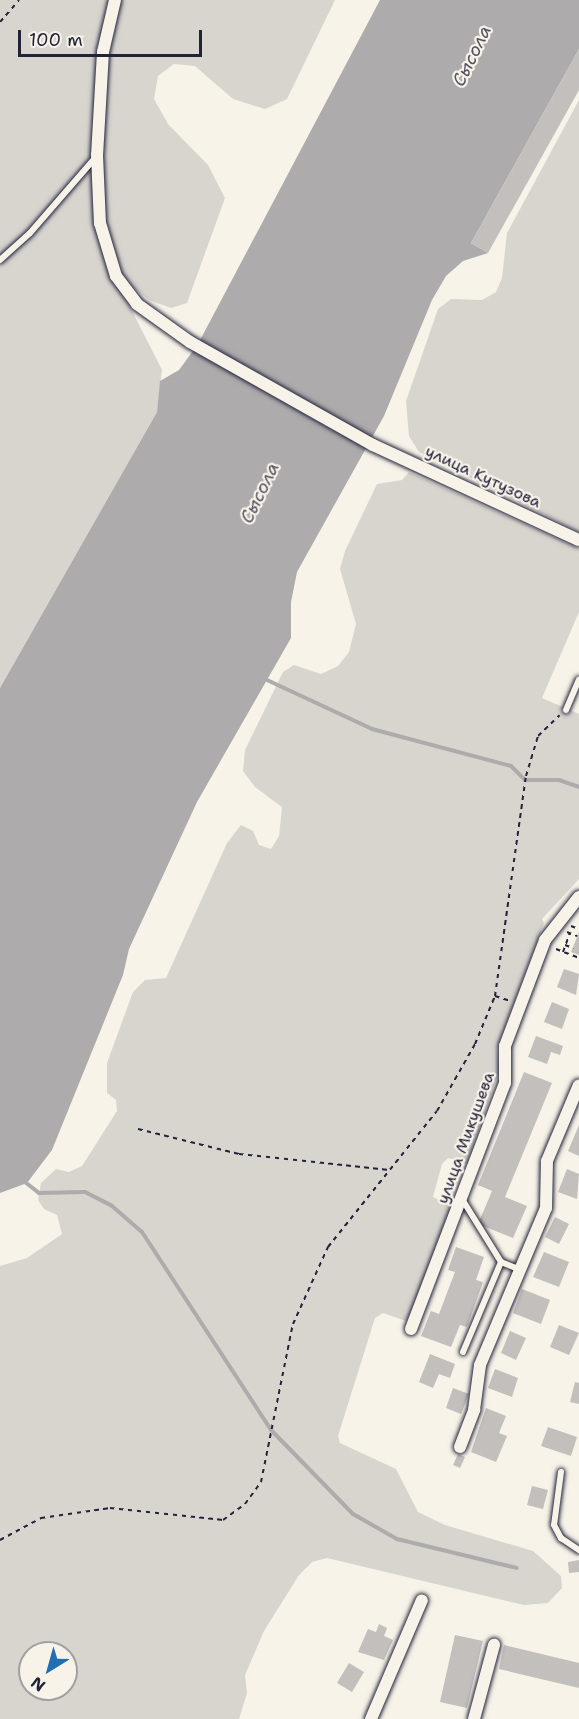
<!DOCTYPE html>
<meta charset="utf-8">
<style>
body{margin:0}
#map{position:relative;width:579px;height:1719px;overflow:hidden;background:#f7f3e8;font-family:"Shantell Sans",sans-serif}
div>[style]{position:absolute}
.green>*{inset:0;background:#d8d5cf}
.water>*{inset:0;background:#aeabad}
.stream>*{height:4px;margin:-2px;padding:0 2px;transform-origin:2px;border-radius:2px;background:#aeabad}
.building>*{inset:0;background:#c2bfbd}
.path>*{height:2px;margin-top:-1px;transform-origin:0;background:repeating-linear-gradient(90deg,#22223b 0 4.5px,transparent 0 9px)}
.roads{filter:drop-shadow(0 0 2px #22223b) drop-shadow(0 0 2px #22223b)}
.service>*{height:6px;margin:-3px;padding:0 3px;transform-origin:3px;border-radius:3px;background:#f7f3e8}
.minor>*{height:12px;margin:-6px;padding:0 6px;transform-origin:6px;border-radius:6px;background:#f7f3e8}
span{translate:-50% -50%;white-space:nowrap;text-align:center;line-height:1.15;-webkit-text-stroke:4.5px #f7f3e8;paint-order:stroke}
.street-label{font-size:16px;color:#22223b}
.water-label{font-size:18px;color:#535263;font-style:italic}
.north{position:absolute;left:18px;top:1641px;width:60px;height:60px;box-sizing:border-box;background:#f7f3e8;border:2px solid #a29fa3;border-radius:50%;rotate:217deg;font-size:16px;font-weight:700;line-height:24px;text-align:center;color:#22223b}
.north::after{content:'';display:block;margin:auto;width:21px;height:27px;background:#1f6fb2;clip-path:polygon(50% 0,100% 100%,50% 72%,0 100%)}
.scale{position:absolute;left:18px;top:30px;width:184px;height:27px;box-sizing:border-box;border:3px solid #22223b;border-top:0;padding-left:8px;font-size:18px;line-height:21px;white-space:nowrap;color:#22223b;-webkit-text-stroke:4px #f7f3e8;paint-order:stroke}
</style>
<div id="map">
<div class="green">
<div style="clip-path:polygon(0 0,335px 0,287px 99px,265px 109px,233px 99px,195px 66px,174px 64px,158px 76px,154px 99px,168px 124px,208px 165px,225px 198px,187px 303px,171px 308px,149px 300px,134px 288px,123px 293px,162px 370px,157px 412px,0 688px)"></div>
<div style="clip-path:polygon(579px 100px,579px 532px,419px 452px,409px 436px,406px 401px,438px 309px,451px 299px,482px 300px,496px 292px,502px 278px,507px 233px)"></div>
<div style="clip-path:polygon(evenodd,409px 472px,579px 549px,579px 612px,542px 698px,579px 714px,579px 879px,542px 919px,544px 923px,497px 1048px,499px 1072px,467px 1164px,448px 1158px,442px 1164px,433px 1197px,457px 1209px,458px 1214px,406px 1321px,383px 1313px,375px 1318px,338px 1436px,340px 1443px,396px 1469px,418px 1512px,445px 1525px,533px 1551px,561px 1576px,562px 1588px,548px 1603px,524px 1605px,327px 1558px,312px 1562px,299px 1575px,264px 1631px,245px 1675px,247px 1693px,239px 1719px,0 1719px,0 1266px,27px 1258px,62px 1234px,57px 1215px,44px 1209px,38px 1200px,41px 1183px,56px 1169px,69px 1172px,82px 1166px,117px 1111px,116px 1100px,107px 1093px,107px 1063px,133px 992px,145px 980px,166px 978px,227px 843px,241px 825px,253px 831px,259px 845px,271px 849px,279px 836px,282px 807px,255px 787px,243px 771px,245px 750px,283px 672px,294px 665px,321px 674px,338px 666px,349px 652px,356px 624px,340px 569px,345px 551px,377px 484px,402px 480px,409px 472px,30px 1653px,66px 1653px,66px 1689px,30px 1689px,30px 1653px)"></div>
</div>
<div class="water">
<div style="clip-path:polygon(380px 0,579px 0,579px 49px,471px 243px,488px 253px,463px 261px,446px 276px,432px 300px,384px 416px,297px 572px,291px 602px,291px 638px,197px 802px,129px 949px,123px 975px,52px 1150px,27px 1183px,0 1193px,0 688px,157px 412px,160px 381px,179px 370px,198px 344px)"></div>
</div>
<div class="stream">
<div style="left:267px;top:680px;width:116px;rotate:25deg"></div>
<div style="left:372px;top:729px;width:144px;rotate:14.9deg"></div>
<div style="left:511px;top:766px;width:20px;rotate:45deg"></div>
<div style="left:525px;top:780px;width:34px"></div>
<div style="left:559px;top:780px;width:21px;rotate:19deg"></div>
<div style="left:25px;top:1182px;width:18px;rotate:38deg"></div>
<div style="left:39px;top:1193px;width:46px;rotate:-1.2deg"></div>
<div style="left:85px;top:1192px;width:30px;rotate:27deg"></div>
<div style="left:112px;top:1206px;width:40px;rotate:41deg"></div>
<div style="left:142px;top:1232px;width:236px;rotate:56.9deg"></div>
<div style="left:271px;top:1430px;width:117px;rotate:45.7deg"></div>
<div style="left:353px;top:1514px;width:51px;rotate:29.6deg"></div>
<div style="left:397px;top:1539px;width:123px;rotate:13.6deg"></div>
</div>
<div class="building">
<div style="clip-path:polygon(579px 49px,579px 90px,488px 253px,471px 243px)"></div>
<div style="clip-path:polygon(579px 932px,579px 955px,571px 952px)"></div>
<div style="clip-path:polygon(564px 969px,579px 974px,576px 995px,557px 987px)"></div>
<div style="clip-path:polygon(552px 1002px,569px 1009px,562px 1029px,544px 1022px)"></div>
<div style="clip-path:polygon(536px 1036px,563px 1046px,560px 1055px,551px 1052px,547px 1064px,528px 1057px)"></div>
<div style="clip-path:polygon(524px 1072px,552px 1083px,505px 1197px,527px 1206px,513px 1238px,478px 1224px,492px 1191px,478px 1185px)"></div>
<div style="clip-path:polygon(579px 1125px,579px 1156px,568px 1151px)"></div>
<div style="clip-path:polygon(567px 1169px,579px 1174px,577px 1199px,558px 1192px)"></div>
<div style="clip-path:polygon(555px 1217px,569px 1224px,559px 1244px,545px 1237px)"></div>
<div style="clip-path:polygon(456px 1247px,484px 1257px,476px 1280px,483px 1282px,467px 1327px,460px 1325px,451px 1347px,421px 1336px,431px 1311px,439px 1314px,455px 1272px,448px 1270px)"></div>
<div style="clip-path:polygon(544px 1252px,569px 1262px,559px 1287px,533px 1277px)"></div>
<div style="clip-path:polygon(522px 1289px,550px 1300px,541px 1324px,513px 1313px)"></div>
<div style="clip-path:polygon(559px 1325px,579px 1333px,569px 1355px,550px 1347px)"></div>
<div style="clip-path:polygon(510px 1331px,526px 1338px,516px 1360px,501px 1353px)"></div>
<div style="clip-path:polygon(430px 1354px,455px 1364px,450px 1378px,439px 1374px,433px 1388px,419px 1382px)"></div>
<div style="clip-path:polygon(495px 1369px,518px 1378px,512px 1397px,488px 1388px)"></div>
<div style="clip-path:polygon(575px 1382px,579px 1383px,579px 1404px,570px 1402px)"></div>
<div style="clip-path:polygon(453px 1388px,469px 1394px,461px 1414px,446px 1408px)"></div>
<div style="clip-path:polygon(486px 1408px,506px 1416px,499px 1433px,507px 1436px,496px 1462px,471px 1452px)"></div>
<div style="clip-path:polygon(548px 1427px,577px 1437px,571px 1456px,541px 1446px)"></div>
<div style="clip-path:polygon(458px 1454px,465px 1457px,460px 1468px,453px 1465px)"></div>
<div style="clip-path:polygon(532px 1486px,548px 1490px,543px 1509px,527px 1505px)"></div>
<div style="clip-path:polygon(579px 1560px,579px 1572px,569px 1573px,568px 1562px)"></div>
<div style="clip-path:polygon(379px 1624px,387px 1628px,384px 1636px,393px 1640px,384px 1660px,358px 1652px,368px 1629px,376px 1632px)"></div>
<div style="clip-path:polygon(455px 1635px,483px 1641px,467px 1708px,440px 1702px)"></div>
<div style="clip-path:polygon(504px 1645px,579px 1663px,579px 1688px,499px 1669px)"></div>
<div style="clip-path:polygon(349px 1663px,364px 1672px,352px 1692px,337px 1683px)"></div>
</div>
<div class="path">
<div style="left:0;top:22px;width:29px;rotate:-49deg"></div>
<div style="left:571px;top:926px;width:9px;rotate:21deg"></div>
<div style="left:567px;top:932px;width:11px;rotate:22deg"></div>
<div style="left:565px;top:945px;width:9px;rotate:21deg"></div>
<div style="left:556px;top:949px;width:25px;rotate:21deg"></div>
<div style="left:563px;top:952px;width:20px;rotate:-70deg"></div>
<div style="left:495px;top:996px;width:16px;rotate:18deg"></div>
<div style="left:138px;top:1129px;width:104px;rotate:13.9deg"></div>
<div style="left:239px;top:1154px;width:151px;rotate:6.1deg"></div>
<div style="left:0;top:1540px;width:47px;rotate:-28.2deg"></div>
<div style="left:41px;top:1518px;width:70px;rotate:-8.2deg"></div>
<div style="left:110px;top:1508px;width:114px;rotate:6.1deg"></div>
<div style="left:223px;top:1520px;width:27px;rotate:-36deg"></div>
<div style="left:245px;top:1504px;width:27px;rotate:-54deg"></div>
<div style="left:261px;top:1482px;width:161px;rotate:-78.6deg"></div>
<div style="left:293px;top:1324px;width:85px;rotate:-65.6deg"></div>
<div style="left:328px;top:1247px;width:174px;rotate:-51.3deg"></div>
<div style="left:437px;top:1111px;width:77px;rotate:-60.4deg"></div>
<div style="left:475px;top:1044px;width:52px;rotate:-67.4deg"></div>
<div style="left:495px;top:996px;width:222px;rotate:-82deg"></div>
<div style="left:526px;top:776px;width:42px;rotate:-73.3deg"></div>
<div style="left:538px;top:736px;width:30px;rotate:-44deg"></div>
</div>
<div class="roads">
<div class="service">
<div style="left:0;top:260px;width:40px;rotate:-42deg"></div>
<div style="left:30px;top:233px;width:99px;rotate:-49.1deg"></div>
<div style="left:566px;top:710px;width:33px;rotate:-67deg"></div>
<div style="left:462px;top:1199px;width:74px;rotate:58.2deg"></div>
<div style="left:463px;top:1352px;width:98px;rotate:-67.1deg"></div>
<div style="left:501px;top:1262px;width:18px;rotate:22deg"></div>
<div style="left:561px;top:1472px;width:53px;rotate:97.5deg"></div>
<div style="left:554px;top:1525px;width:15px;rotate:62deg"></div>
<div style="left:561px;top:1538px;width:22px;rotate:34deg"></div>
</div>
<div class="minor">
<div style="left:115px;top:0;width:53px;rotate:103deg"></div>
<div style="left:103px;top:52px;width:103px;rotate:93.3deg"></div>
<div style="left:97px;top:155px;width:68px;rotate:87.5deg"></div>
<div style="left:100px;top:223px;width:55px;rotate:73.2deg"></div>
<div style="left:116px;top:276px;width:35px;rotate:53deg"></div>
<div style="left:137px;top:304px;width:65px;rotate:35.6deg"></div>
<div style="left:190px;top:342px;width:210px;rotate:29.4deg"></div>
<div style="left:373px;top:445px;width:227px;rotate:24.8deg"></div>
<div style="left:411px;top:1329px;width:263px;rotate:-69.1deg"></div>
<div style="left:505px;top:1083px;width:37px;rotate:-90deg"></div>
<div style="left:505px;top:1046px;width:113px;rotate:-69.3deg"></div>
<div style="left:545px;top:940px;width:55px;rotate:-51.7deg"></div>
<div style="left:460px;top:1447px;width:40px;rotate:-69deg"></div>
<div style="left:474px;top:1410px;width:45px;rotate:-82.4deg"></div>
<div style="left:480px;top:1365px;width:170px;rotate:-67.2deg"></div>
<div style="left:546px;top:1208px;width:47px;rotate:-88.8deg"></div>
<div style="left:547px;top:1161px;width:82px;rotate:-67.2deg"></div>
<div style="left:371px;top:1719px;width:129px;rotate:-66.8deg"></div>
<div style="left:474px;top:1719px;width:77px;rotate:-74.9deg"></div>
</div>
</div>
<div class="street-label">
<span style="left:483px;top:477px;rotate:25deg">улица Кутузова</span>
<span style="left:466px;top:1138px;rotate:-70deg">улица Микушева</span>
</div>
<div class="water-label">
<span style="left:472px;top:56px;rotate:-64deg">Сысола</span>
<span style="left:260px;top:493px;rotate:-64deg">Сысола</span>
</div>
<div class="north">N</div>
<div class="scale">100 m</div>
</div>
